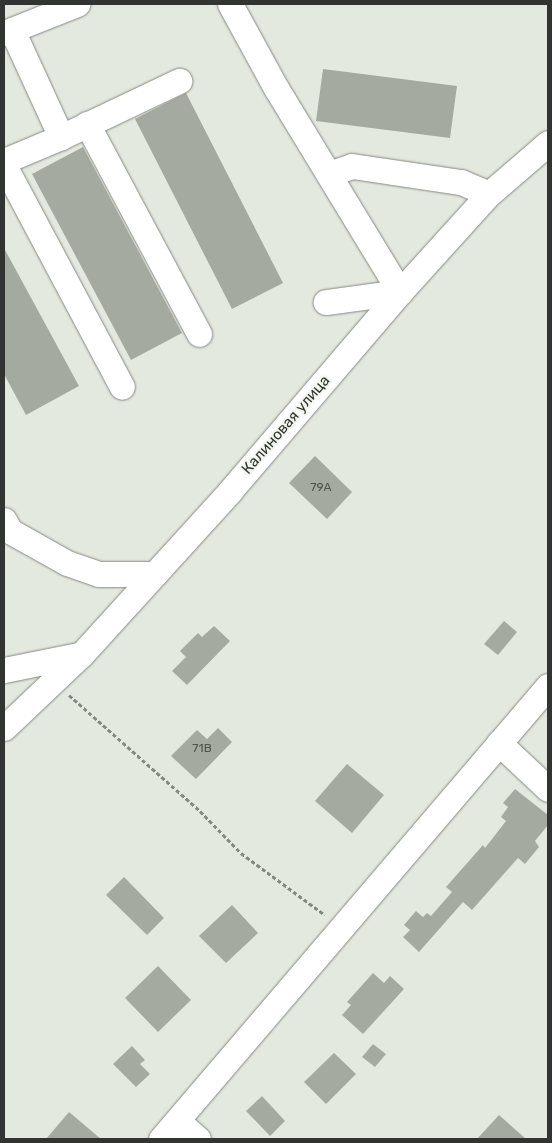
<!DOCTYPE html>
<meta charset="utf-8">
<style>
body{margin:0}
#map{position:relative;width:552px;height:1143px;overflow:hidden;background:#e4e9e0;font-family:Rubik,sans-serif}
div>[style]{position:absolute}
.building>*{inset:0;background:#a5aaa1}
.path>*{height:3px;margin-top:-1.5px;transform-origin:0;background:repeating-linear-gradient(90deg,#848882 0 4px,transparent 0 6.5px)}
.roads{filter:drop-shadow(0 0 1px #858981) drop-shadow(0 0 1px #858981)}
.minor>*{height:25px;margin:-12.5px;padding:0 12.5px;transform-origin:12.5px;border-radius:12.5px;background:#fff}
span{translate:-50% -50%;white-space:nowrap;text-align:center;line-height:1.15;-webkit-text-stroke:4px #f1f6ed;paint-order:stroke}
.number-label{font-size:12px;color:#4f524d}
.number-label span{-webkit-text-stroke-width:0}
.street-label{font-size:15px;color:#323431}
.frame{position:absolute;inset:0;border:5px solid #323431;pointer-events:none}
</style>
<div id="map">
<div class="building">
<div style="clip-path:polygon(323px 69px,457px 86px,450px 138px,316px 121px)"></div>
<div style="clip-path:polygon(186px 93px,283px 283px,232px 309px,135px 119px)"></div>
<div style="clip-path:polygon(83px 147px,182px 333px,131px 360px,32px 174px)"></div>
<div style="clip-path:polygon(4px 248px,79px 386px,26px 415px,4px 374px)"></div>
<div style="clip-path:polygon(315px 456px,352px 492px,327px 519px,289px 483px)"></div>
<div style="clip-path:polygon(504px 621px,517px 632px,498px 655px,484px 644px)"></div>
<div style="clip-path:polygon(214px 626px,230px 641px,187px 685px,172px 671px,186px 657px,180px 651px,198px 633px,202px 637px)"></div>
<div style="clip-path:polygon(218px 728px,232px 742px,196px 779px,171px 756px,197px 730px,207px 739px)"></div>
<div style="clip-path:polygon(347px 764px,384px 795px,352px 833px,315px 801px)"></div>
<div style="clip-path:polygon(515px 789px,548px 815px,548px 825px,535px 841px,539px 847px,525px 864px,518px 858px,472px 910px,463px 902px,419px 952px,403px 937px,410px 930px,404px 925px,416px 911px,423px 917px,427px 913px,431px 916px,452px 892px,446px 887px,483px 845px,485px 848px,506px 821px,501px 817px,508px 807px,503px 803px)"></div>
<div style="clip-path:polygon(124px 877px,164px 918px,147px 935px,106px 895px)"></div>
<div style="clip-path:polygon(232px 905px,258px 933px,226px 963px,199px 936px)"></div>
<div style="clip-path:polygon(158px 966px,191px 1000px,158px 1032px,125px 998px)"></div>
<div style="clip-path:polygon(373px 973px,384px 983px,390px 976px,404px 989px,363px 1034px,342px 1015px,351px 1005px,347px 1002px)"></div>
<div style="clip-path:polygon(373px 1044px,386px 1054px,375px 1067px,362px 1057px)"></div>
<div style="clip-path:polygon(132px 1046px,145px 1060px,140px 1064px,150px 1074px,136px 1087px,113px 1064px)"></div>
<div style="clip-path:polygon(334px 1053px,356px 1074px,326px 1104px,304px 1082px)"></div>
<div style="clip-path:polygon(262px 1096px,285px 1121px,270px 1136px,246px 1111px)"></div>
<div style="clip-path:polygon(69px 1112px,101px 1139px,46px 1139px)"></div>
<div style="clip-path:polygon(499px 1115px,526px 1139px,477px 1139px)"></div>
</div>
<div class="path">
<div style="left:69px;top:695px;width:175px;rotate:41.5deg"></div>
<div style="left:200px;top:811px;width:59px;rotate:45.7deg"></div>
<div style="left:241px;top:853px;width:104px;rotate:36.4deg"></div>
</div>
<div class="roads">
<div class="minor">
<div style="left:230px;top:4px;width:96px;rotate:61.3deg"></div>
<div style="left:276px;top:88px;width:239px;rotate:58.7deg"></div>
<div style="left:400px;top:292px;width:75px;rotate:172.3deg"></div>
<div style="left:12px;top:30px;width:118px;rotate:65.4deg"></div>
<div style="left:61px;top:137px;width:131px;rotate:-25.4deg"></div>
<div style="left:4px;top:33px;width:79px;rotate:-21.7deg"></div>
<div style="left:87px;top:124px;width:238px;rotate:61.9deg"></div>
<div style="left:4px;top:161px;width:62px;rotate:-22.8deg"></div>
<div style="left:4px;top:165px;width:251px;rotate:62deg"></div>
<div style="left:329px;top:174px;width:24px;rotate:-19deg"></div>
<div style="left:352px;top:166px;width:110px;rotate:8.4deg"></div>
<div style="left:461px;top:182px;width:30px;rotate:23deg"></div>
<div style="left:4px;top:520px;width:13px;rotate:61deg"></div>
<div style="left:10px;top:531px;width:65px;rotate:29.3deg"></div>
<div style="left:67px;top:563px;width:34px;rotate:19deg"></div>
<div style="left:99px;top:574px;width:56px"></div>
<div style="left:4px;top:670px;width:76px;rotate:-11.3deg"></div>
<div style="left:4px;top:728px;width:106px;rotate:-43.5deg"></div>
<div style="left:81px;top:655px;width:222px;rotate:-47.7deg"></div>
<div style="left:230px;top:491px;width:262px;rotate:-49.5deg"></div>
<div style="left:400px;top:292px;width:132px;rotate:-47.8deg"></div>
<div style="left:489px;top:194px;width:78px;rotate:-40.8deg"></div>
<div style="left:499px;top:743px;width:67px;rotate:43.2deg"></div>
<div style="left:178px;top:1121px;width:27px;rotate:42deg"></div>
<div style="left:161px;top:1139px;width:596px;rotate:-49.49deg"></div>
</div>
</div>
<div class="number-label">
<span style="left:321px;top:488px">79А</span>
<span style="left:202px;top:749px">71В</span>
</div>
<div class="street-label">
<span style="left:286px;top:425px;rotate:-49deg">Калиновая улица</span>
</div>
<div class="frame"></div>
</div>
